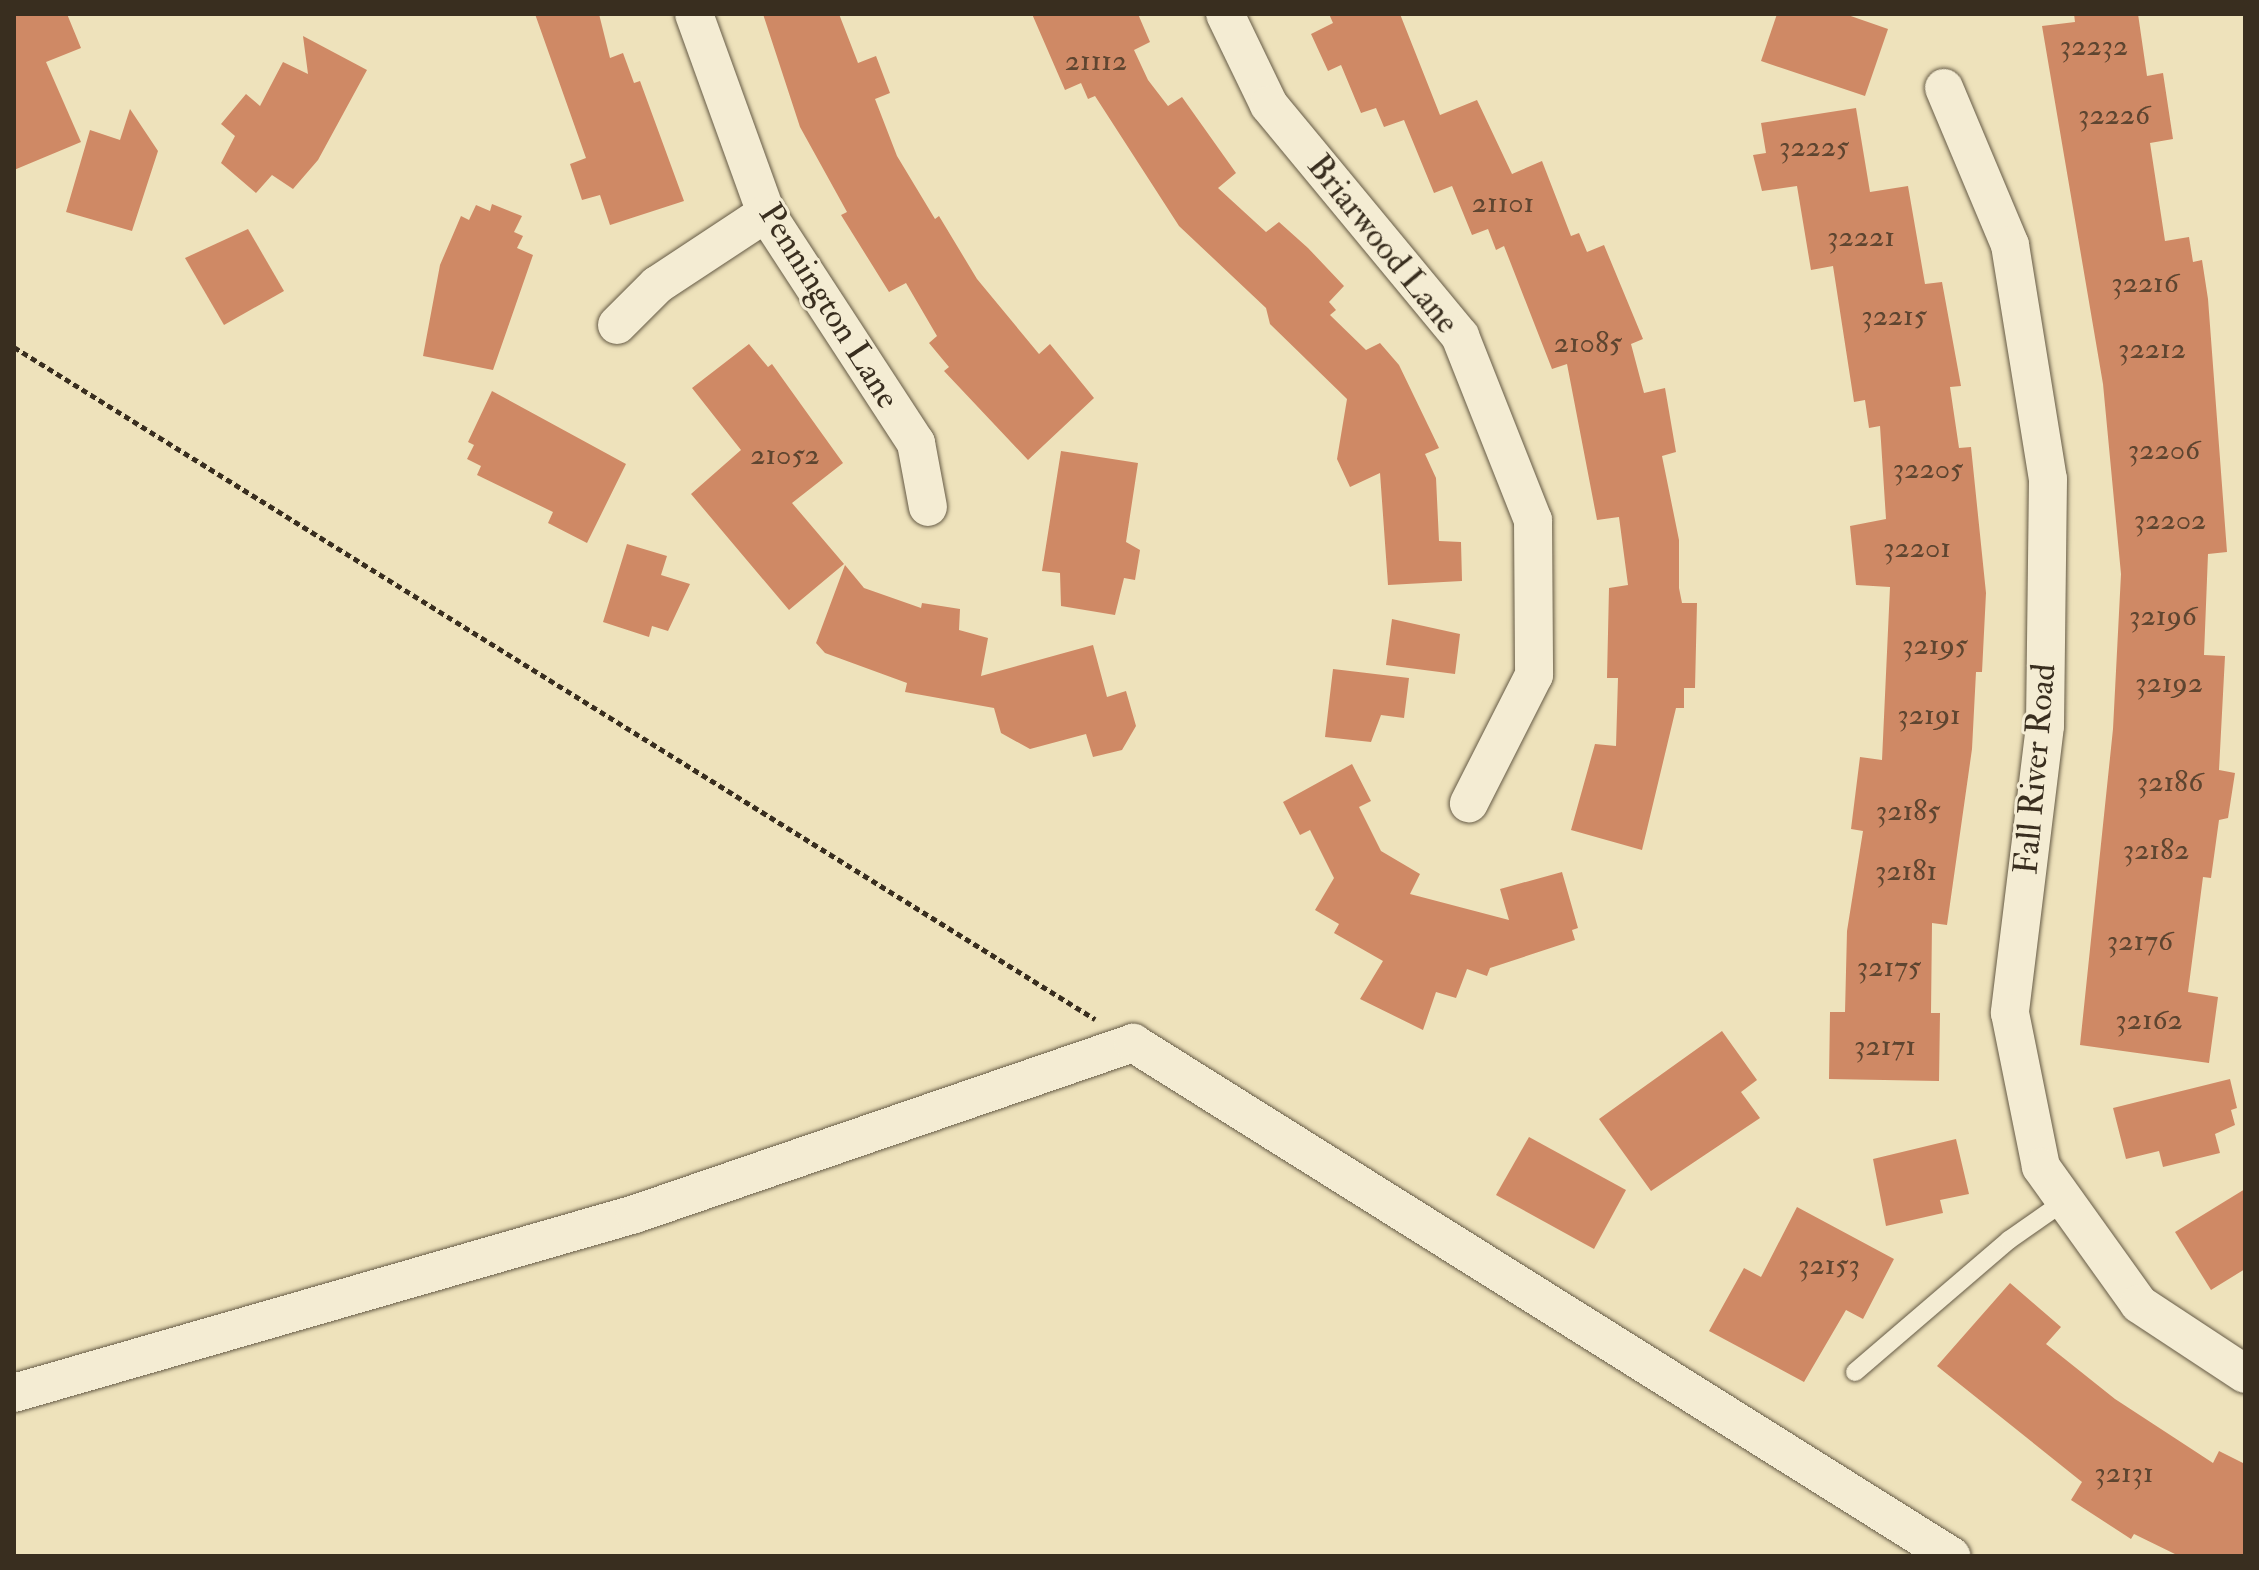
<!DOCTYPE html>
<style>
body{margin:0}
#map{position:relative;width:2259px;height:1570px;overflow:hidden;background:#eee2bb;font-family:"IM FELL Double Pica",serif}
div>[style]{position:absolute}
.building>*{inset:0;background:#cf8965}
.path>*{height:5px;margin-top:-2.5px;transform-origin:0;background:repeating-linear-gradient(90deg,#392e1f 0 6px,transparent 0 10px)}
.roads{filter:drop-shadow(0 0 2px #665b46) drop-shadow(0 0 2px #665b46)}
.lane>*{height:18px;margin:-9px;padding:0 9px;transform-origin:9px;border-radius:9px;background:#f4ecd3}
.street>*{height:38px;margin:-19px;padding:0 19px;transform-origin:19px;border-radius:19px;background:#f4ecd3}
span{translate:-50% -50%;white-space:nowrap;text-align:center;line-height:1.15;-webkit-text-stroke:6px #f4ecd3;paint-order:stroke}
.number-label{font-size:30px;color:#5e4530}
.number-label span{-webkit-text-stroke-width:0}
.street-label{font-size:34px;color:#392e1f}
.frame{position:absolute;inset:0;border:16px solid #392e1f;pointer-events:none}
</style>
<div id="map">
<div class="building">
<div style="clip-path:polygon(14px 14px,67px 14px,81px 48px,46px 62px,81px 142px,14px 170px)"></div>
<div style="clip-path:polygon(535px 14px,599px 14px,610px 58px,623px 53px,634px 83px,640px 81px,684px 201px,610px 225px,600px 195px,582px 200px,570px 164px,586px 158px)"></div>
<div style="clip-path:polygon(763px 14px,839px 14px,858px 63px,876px 56px,890px 93px,875px 99px,897px 156px,935px 219px,939px 216px,977px 279px,1039px 354px,1050px 344px,1094px 398px,1028px 460px,944px 371px,949px 367px,929px 343px,937px 336px,906px 283px,889px 292px,841px 215px,847px 212px,800px 127px)"></div>
<div style="clip-path:polygon(1032px 14px,1138px 14px,1150px 42px,1134px 50px,1148px 80px,1168px 106px,1182px 97px,1236px 173px,1218px 188px,1266px 232px,1279px 222px,1308px 248px,1344px 286px,1329px 302px,1336px 310px,1330px 315px,1366px 350px,1380px 343px,1399px 365px,1439px 448px,1425px 454px,1436px 478px,1439px 541px,1461px 542px,1462px 581px,1388px 585px,1380px 473px,1350px 487px,1337px 459px,1347px 399px,1270px 324px,1266px 308px,1179px 226px,1095px 96px,1088px 99px,1081px 83px,1065px 90px)"></div>
<div style="clip-path:polygon(1329px 14px,1400px 14px,1440px 115px,1477px 100px,1512px 174px,1542px 161px,1571px 236px,1579px 233px,1587px 252px,1604px 245px,1643px 339px,1631px 344px,1644px 393px,1665px 388px,1676px 452px,1662px 456px,1679px 540px,1679px 588px,1682px 603px,1697px 603px,1695px 688px,1684px 688px,1684px 708px,1676px 708px,1642px 850px,1571px 830px,1595px 744px,1616px 746px,1618px 678px,1607px 678px,1609px 588px,1628px 585px,1619px 517px,1597px 520px,1567px 364px,1552px 369px,1504px 246px,1496px 250px,1488px 229px,1472px 235px,1452px 186px,1434px 193px,1404px 120px,1384px 127px,1376px 108px,1361px 113px,1341px 65px,1328px 71px,1311px 34px,1333px 23px)"></div>
<div style="clip-path:polygon(1777px 14px,1845px 14px,1888px 29px,1865px 96px,1761px 61px)"></div>
<div style="clip-path:polygon(2074px 14px,2138px 14px,2147px 76px,2163px 73px,2173px 139px,2150px 143px,2165px 241px,2189px 237px,2193px 262px,2202px 260px,2208px 299px,2227px 552px,2208px 554px,2204px 655px,2225px 656px,2219px 770px,2235px 773px,2228px 818px,2219px 820px,2211px 878px,2203px 877px,2188px 992px,2218px 997px,2209px 1063px,2080px 1045px,2113px 729px,2121px 574px,2103px 384px,2042px 26px,2075px 22px)"></div>
<div style="clip-path:polygon(303px 36px,367px 70px,318px 160px,293px 189px,272px 175px,256px 193px,221px 163px,235px 136px,221px 124px,246px 94px,260px 106px,283px 62px,308px 74px)"></div>
<div style="clip-path:polygon(1856px 108px,1870px 192px,1908px 186px,1925px 284px,1942px 282px,1961px 386px,1950px 387px,1959px 448px,1971px 447px,1986px 593px,1982px 672px,1976px 672px,1972px 749px,1947px 925px,1932px 923px,1931px 1013px,1940px 1013px,1939px 1081px,1829px 1079px,1830px 1012px,1845px 1012px,1847px 931px,1863px 831px,1851px 829px,1860px 757px,1882px 760px,1890px 587px,1856px 585px,1850px 526px,1886px 519px,1880px 426px,1869px 428px,1865px 400px,1854px 402px,1833px 266px,1811px 270px,1797px 186px,1762px 191px,1753px 155px,1766px 153px,1761px 123px)"></div>
<div style="clip-path:polygon(130px 109px,158px 151px,132px 231px,66px 212px,90px 130px,120px 140px)"></div>
<div style="clip-path:polygon(492px 204px,522px 216px,514px 232px,523px 236px,517px 248px,533px 255px,493px 370px,423px 356px,440px 265px,461px 216px,469px 220px,476px 205px,490px 211px)"></div>
<div style="clip-path:polygon(248px 229px,284px 291px,224px 325px,185px 258px)"></div>
<div style="clip-path:polygon(749px 344px,768px 367px,772px 364px,843px 463px,792px 503px,844px 564px,789px 610px,691px 494px,741px 450px,692px 388px)"></div>
<div style="clip-path:polygon(492px 391px,626px 464px,587px 543px,548px 523px,553px 512px,477px 475px,481px 466px,467px 459px,474px 445px,468px 442px)"></div>
<div style="clip-path:polygon(1061px 451px,1138px 463px,1126px 542px,1140px 550px,1135px 580px,1124px 578px,1115px 615px,1061px 606px,1060px 573px,1042px 571px)"></div>
<div style="clip-path:polygon(627px 544px,667px 556px,661px 575px,690px 584px,668px 631px,652px 626px,649px 637px,603px 622px)"></div>
<div style="clip-path:polygon(845px 565px,864px 588px,921px 608px,922px 603px,960px 609px,959px 630px,988px 638px,981px 676px,1093px 645px,1107px 697px,1126px 691px,1136px 726px,1122px 750px,1093px 757px,1086px 734px,1030px 749px,1001px 733px,994px 708px,905px 692px,907px 683px,825px 653px,816px 643px)"></div>
<div style="clip-path:polygon(1392px 619px,1460px 634px,1455px 674px,1386px 665px)"></div>
<div style="clip-path:polygon(1333px 669px,1409px 678px,1404px 718px,1381px 715px,1371px 742px,1325px 737px)"></div>
<div style="clip-path:polygon(1352px 764px,1371px 801px,1359px 807px,1381px 851px,1420px 874px,1410px 894px,1509px 920px,1500px 889px,1562px 872px,1578px 928px,1572px 930px,1575px 940px,1490px 968px,1487px 976px,1467px 969px,1456px 998px,1436px 992px,1423px 1030px,1360px 999px,1383px 961px,1334px 933px,1339px 924px,1315px 910px,1334px 878px,1310px 830px,1300px 835px,1283px 802px)"></div>
<div style="clip-path:polygon(1722px 1031px,1757px 1080px,1741px 1092px,1760px 1118px,1651px 1191px,1599px 1119px)"></div>
<div style="clip-path:polygon(2230px 1079px,2237px 1108px,2231px 1110px,2235px 1125px,2215px 1134px,2220px 1153px,2163px 1167px,2159px 1151px,2126px 1159px,2113px 1108px)"></div>
<div style="clip-path:polygon(1529px 1137px,1626px 1190px,1594px 1249px,1496px 1195px)"></div>
<div style="clip-path:polygon(1956px 1139px,1969px 1194px,1940px 1200px,1943px 1213px,1886px 1226px,1873px 1159px)"></div>
<div style="clip-path:polygon(2245px 1189px,2245px 1269px,2211px 1290px,2175px 1232px)"></div>
<div style="clip-path:polygon(1797px 1207px,1894px 1259px,1863px 1319px,1846px 1310px,1804px 1382px,1709px 1331px,1744px 1268px,1761px 1277px)"></div>
<div style="clip-path:polygon(2010px 1283px,2061px 1327px,2046px 1344px,2115px 1399px,2213px 1463px,2219px 1451px,2245px 1464px,2245px 1556px,2179px 1556px,2134px 1534px,2131px 1539px,2071px 1500px,2082px 1482px,1937px 1366px)"></div>
</div>
<div class="path">
<div style="left:14px;top:347px;width:1273px;rotate:31.87deg"></div>
</div>
<div class="roads">
<div class="lane">
<div style="left:1855px;top:1372px;width:203px;rotate:-40.6deg"></div>
<div style="left:2009px;top:1240px;width:68px;rotate:-34.9deg"></div>
</div>
<div class="street">
<div style="left:694px;top:14px;width:212px;rotate:70.1deg"></div>
<div style="left:766px;top:213px;width:275px;rotate:56.9deg"></div>
<div style="left:916px;top:443px;width:65px;rotate:79.4deg"></div>
<div style="left:1225px;top:14px;width:101px;rotate:64.2deg"></div>
<div style="left:1269px;top:105px;width:300px;rotate:50.4deg"></div>
<div style="left:1460px;top:336px;width:198px;rotate:68.4deg"></div>
<div style="left:1533px;top:520px;width:155px;rotate:89.6deg"></div>
<div style="left:1534px;top:675px;width:144px;rotate:116.9deg"></div>
<div style="left:1944px;top:88px;width:170px;rotate:67.2deg"></div>
<div style="left:2010px;top:245px;width:237px;rotate:80.8deg"></div>
<div style="left:2048px;top:479px;width:247px;rotate:90.7deg"></div>
<div style="left:2045px;top:726px;width:289px;rotate:97deg"></div>
<div style="left:2010px;top:1013px;width:157px;rotate:78.6deg"></div>
<div style="left:2041px;top:1167px;width:168px;rotate:54.4deg"></div>
<div style="left:2139px;top:1304px;width:127px;rotate:33.4deg"></div>
<div style="left:617px;top:325px;width:57px;rotate:-45deg"></div>
<div style="left:657px;top:285px;width:131px;rotate:-33.4deg"></div>
<div style="left:14px;top:1393px;width:646px;rotate:-16.08deg"></div>
<div style="left:635px;top:1214px;width:527px;rotate:-18.95deg"></div>
<div style="left:1133px;top:1043px;width:966px;rotate:32.09deg"></div>
</div>
</div>
<div class="number-label">
<span style="left:2094px;top:46px">32232</span>
<span style="left:1096px;top:61px">21112</span>
<span style="left:2114px;top:115px">32226</span>
<span style="left:1814px;top:147px">32225</span>
<span style="left:1503px;top:203px">21101</span>
<span style="left:1861px;top:237px">32221</span>
<span style="left:2145px;top:283px">32216</span>
<span style="left:1894px;top:316px">32215</span>
<span style="left:1588px;top:343px">21085</span>
<span style="left:2152px;top:349px">32212</span>
<span style="left:2164px;top:450px">32206</span>
<span style="left:785px;top:455px">21052</span>
<span style="left:1928px;top:469px">32205</span>
<span style="left:2170px;top:520px">32202</span>
<span style="left:1917px;top:548px">32201</span>
<span style="left:2163px;top:616px">32196</span>
<span style="left:1935px;top:645px">32195</span>
<span style="left:2169px;top:683px">32192</span>
<span style="left:1929px;top:715px">32191</span>
<span style="left:2170px;top:782px">32186</span>
<span style="left:1908px;top:811px">32185</span>
<span style="left:2156px;top:850px">32182</span>
<span style="left:1906px;top:871px">32181</span>
<span style="left:2140px;top:941px">32176</span>
<span style="left:1889px;top:967px">32175</span>
<span style="left:2149px;top:1020px">32162</span>
<span style="left:1885px;top:1046px">32171</span>
<span style="left:1829px;top:1265px">32153</span>
<span style="left:2124px;top:1473px">32131</span>
</div>
<div class="street-label">
<span style="left:1383px;top:244px;rotate:51deg">Briarwood Lane</span>
<span style="left:829px;top:306px;rotate:58deg">Pennington Lane</span>
<span style="left:2035px;top:769px;rotate:-85deg">Fall River Road</span>
</div>
<div class="frame"></div>
</div>
